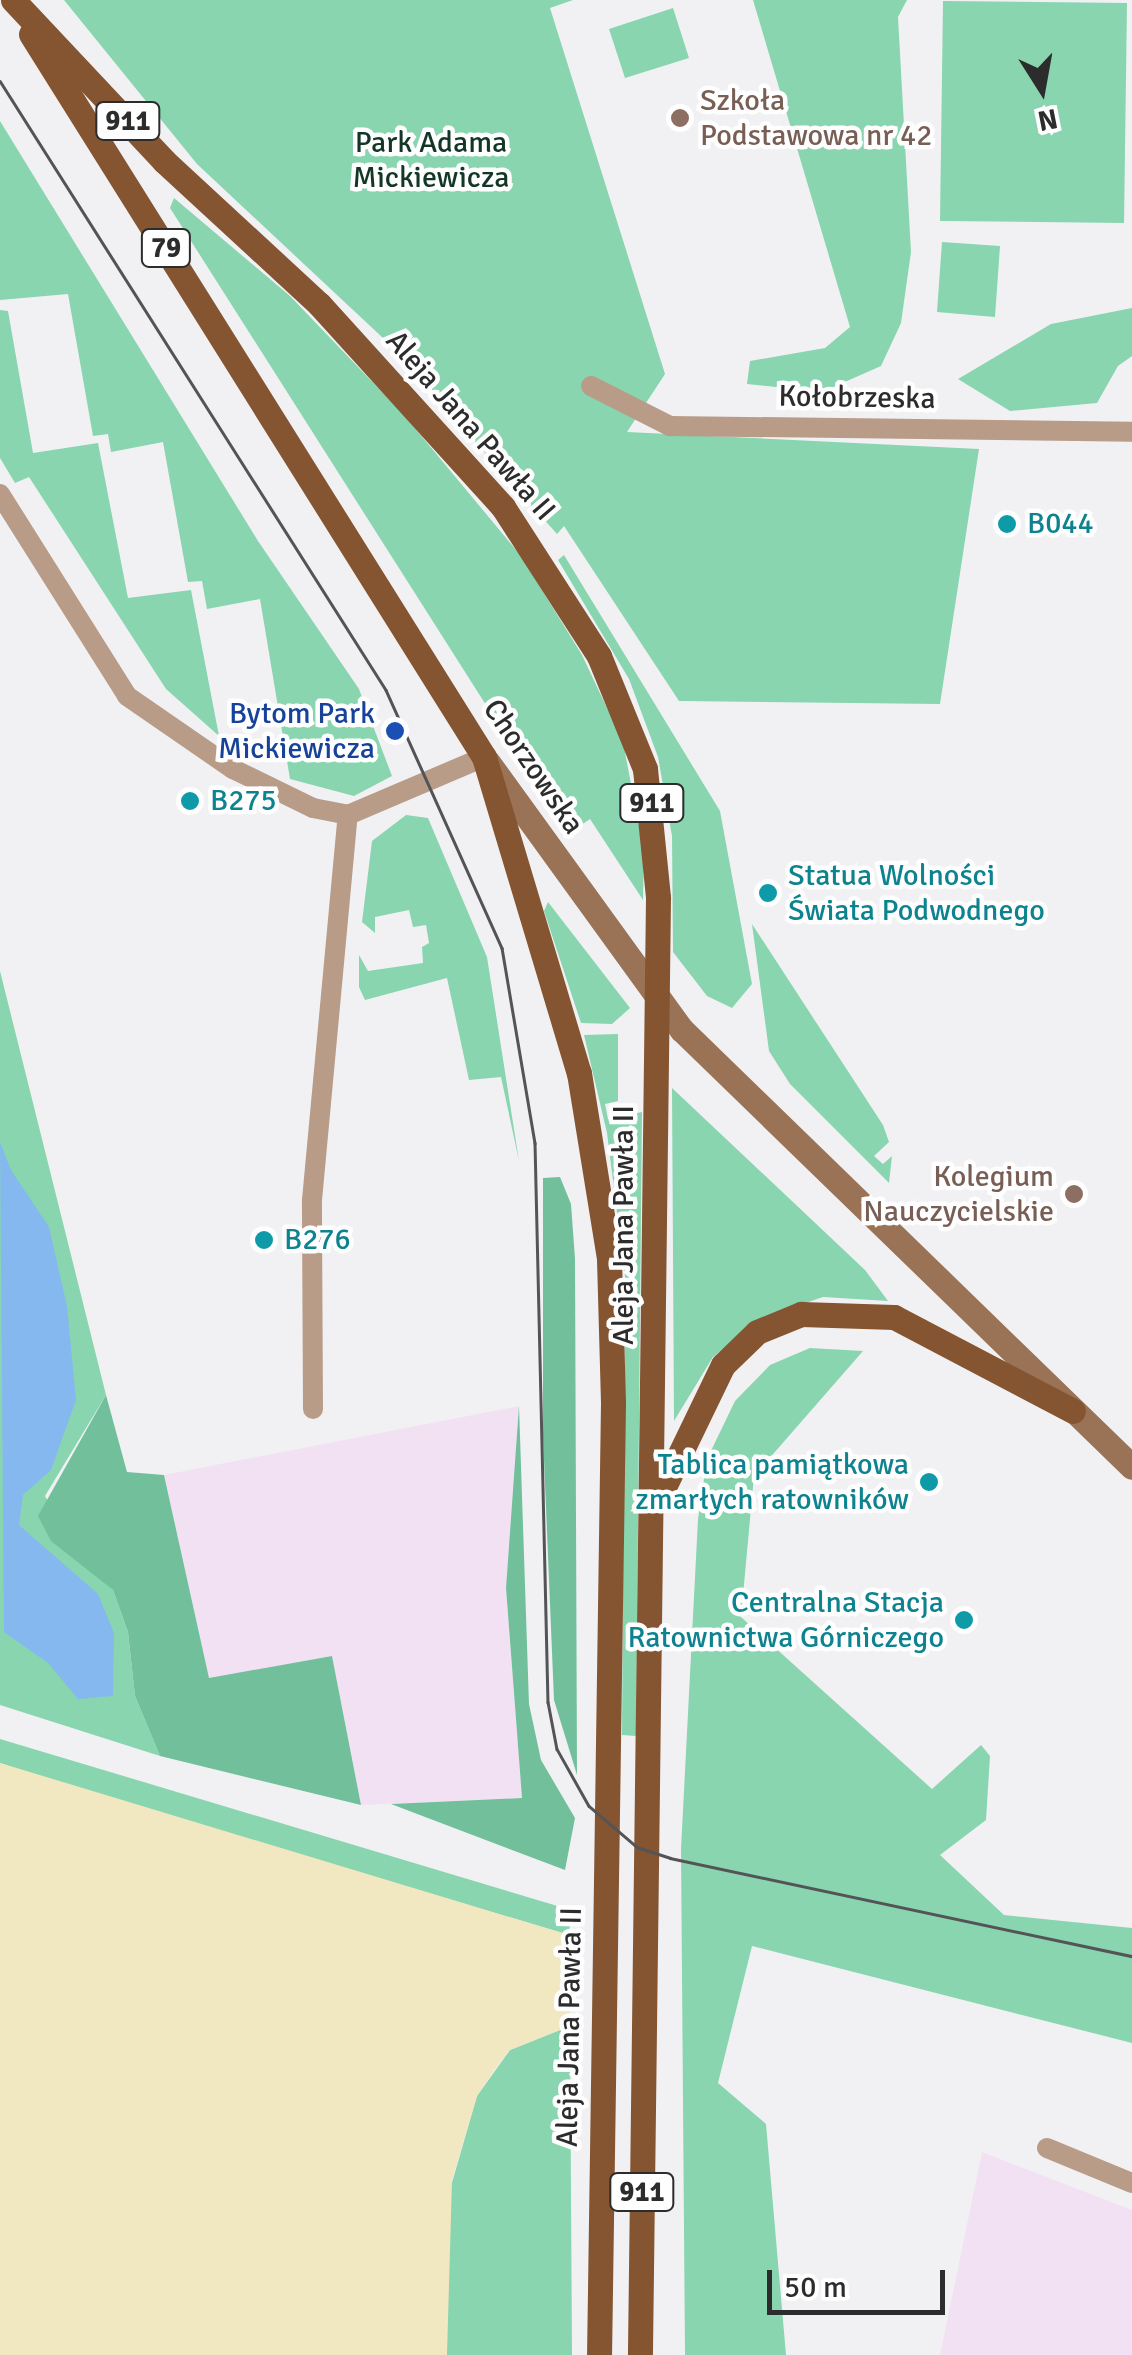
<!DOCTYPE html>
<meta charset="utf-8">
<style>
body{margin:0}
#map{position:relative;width:1132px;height:2355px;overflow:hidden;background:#f1f1f4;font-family:Signika,sans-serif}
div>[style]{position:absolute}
.industrial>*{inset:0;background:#f2e1f3}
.green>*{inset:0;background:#88d5b0}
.forest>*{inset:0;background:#71c09b}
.sand>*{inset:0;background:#f1e8c2}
.water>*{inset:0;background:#85b8ef}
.street>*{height:20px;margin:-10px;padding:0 10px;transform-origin:10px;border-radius:10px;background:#b89c88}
.secondary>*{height:25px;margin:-12.5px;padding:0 12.5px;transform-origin:12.5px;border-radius:12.5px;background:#9a7356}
.primary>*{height:25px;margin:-12.5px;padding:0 12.5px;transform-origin:12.5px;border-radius:12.5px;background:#845530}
.tram>*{height:2.5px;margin:-1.25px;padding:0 1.25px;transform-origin:1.25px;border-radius:1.25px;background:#545456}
.dots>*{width:28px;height:28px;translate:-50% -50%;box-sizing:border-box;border:5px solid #fefeff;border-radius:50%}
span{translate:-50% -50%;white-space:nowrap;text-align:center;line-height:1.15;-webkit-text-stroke:9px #fefeff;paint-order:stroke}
.shield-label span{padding:2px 8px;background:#fefeff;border:2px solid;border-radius:8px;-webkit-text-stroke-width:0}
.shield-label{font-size:28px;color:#2c2c2d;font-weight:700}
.education-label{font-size:30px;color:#785e54}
.left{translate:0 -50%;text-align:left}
.right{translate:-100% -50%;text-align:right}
.park-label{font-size:30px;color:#133727}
.street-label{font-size:30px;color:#2c2c2d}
.culture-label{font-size:30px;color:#0d838f}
.transit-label{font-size:30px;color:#164399}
.north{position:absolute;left:992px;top:40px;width:100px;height:100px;-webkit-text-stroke:8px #fefeff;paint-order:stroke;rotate:169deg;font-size:28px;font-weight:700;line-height:40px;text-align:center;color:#2c2c2d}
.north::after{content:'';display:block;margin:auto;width:35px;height:45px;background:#2c2c2d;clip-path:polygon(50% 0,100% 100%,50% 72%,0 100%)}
.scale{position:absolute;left:767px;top:2270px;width:178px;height:45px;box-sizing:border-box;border:5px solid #2c2c2d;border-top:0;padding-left:12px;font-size:30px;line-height:35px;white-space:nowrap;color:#2c2c2d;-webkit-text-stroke:8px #fefeff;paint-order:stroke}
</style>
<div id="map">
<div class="industrial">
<div style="clip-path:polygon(519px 1406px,506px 1588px,522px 1798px,361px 1805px,332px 1656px,209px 1679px,164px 1475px)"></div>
<div style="clip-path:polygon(982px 2152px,1132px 2210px,1132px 2355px,940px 2355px)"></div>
</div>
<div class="green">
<div style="clip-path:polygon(64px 0,573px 0,550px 8px,665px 374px,627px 432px,979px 449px,940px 704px,679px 701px,564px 526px,557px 534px,383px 338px,197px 164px)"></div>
<div style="clip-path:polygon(753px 0,907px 0,898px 17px,911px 252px,901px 323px,881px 366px,822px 392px,747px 384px,750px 361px,825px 348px,850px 327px)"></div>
<div style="clip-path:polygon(943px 1px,1127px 3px,1124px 223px,940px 221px)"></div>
<div style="clip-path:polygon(673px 8px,689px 58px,625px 78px,609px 29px)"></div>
<div style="clip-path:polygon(0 121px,258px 541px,359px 689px,392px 776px,354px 796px,290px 779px,260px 599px,207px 609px,202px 581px,188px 582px,163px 442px,111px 452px,108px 434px,93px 436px,68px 294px,0 300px)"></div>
<div style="clip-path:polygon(174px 198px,290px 296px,404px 415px,521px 556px,582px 655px,623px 742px,644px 852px,643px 900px,590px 819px,568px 834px,170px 208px)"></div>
<div style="clip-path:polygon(942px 242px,1000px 246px,995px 317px,937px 312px)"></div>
<div style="clip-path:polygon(1132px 308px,1132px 356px,1118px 366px,1097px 403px,1010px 411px,958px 379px,1051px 324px)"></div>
<div style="clip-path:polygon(0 310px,8px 311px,33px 453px,98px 443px,128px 598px,191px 590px,219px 736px,166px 689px,29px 477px,15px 483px,0 458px)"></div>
<div style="clip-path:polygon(564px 555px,720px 811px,752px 984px,732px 1008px,707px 996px,673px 952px,672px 836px,658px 757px,629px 679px,558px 560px)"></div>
<div style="clip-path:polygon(406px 815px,428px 818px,487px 957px,519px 1161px,501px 1077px,469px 1080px,447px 978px,365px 1000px,359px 987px,359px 955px,368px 971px,423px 963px,422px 947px,429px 943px,426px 925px,413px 927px,409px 910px,375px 917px,375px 933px,362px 922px,372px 841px)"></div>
<div style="clip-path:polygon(548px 902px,630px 1008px,612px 1024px,581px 1023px,544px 911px)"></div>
<div style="clip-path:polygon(752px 924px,883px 1125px,889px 1142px,874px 1156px,883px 1164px,892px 1156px,889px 1183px,790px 1084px,769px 1051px)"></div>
<div style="clip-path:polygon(0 971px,106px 1395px,45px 1496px,88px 1568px,113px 1590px,128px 1632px,135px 1696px,160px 1756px,0 1705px)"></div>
<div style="clip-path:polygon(618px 1034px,618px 1101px,605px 1104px,608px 1119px,642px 1112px,636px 1736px,622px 1735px,625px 1276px,607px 1133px,584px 1035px)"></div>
<div style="clip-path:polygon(672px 1088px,865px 1270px,888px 1301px,823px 1297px,761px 1318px,713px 1357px,674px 1421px)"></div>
<div style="clip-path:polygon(810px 1348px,863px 1351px,754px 1476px,741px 1617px,932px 1789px,981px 1745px,990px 1756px,986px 1820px,940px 1855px,1004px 1915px,1132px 1928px,1132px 2043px,752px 1946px,718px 2083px,766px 2124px,786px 2355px,685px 2355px,681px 1849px,698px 1519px,707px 1459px,735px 1401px,770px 1365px)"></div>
<div style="clip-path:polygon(0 1739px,571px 1910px,569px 1935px,40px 1777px,0 1763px)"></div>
<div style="clip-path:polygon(570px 2026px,572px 2355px,447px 2355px,447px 2200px,477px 2096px,510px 2050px)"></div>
</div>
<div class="forest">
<div style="clip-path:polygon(560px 1177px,571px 1204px,575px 1259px,577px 1775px,554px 1700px,543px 1436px,543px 1178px)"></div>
<div style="clip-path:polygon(106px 1395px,127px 1472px,164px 1475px,209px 1678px,332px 1656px,361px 1805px,160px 1756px,135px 1696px,128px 1632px,113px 1590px,51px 1541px,38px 1516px)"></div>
<div style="clip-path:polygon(519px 1406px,529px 1704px,541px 1760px,575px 1818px,565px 1870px,391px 1804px,522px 1798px,506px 1588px)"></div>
</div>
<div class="sand">
<div style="clip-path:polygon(0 1763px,569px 1935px,570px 2026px,510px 2050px,495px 2069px,477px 2096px,452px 2180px,447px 2355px,0 2355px)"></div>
</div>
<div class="water">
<div style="clip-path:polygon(0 1142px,11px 1170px,49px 1227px,67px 1306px,76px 1400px,51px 1470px,23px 1495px,19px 1525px,98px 1594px,114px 1633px,113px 1696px,78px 1699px,48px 1663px,4px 1632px)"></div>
</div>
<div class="street">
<div style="left:591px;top:386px;width:89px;rotate:26.9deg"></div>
<div style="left:670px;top:426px;width:462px;rotate:0.7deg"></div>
<div style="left:0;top:494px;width:239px;rotate:57.8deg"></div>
<div style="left:127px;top:696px;width:129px;rotate:34.6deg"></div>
<div style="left:233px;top:769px;width:89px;rotate:26deg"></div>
<div style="left:313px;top:808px;width:36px;rotate:11deg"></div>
<div style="left:348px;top:815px;width:148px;rotate:-23.1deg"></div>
<div style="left:313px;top:1409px;width:209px;rotate:-90.3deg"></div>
<div style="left:312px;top:1200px;width:387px;rotate:-84.7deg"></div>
<div style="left:1047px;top:2148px;width:92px;rotate:22.4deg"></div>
</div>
<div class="secondary">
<div style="left:487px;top:761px;width:332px;rotate:54.1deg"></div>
<div style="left:682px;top:1030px;width:627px;rotate:44.16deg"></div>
</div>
<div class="primary">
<div style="left:13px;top:0;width:221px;rotate:46.8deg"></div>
<div style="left:164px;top:161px;width:211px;rotate:42.7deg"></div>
<div style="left:319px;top:304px;width:274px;rotate:47.8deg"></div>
<div style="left:503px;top:507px;width:177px;rotate:57.2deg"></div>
<div style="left:599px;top:656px;width:122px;rotate:67.8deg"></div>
<div style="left:645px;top:769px;width:130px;rotate:84.2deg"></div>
<div style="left:658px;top:898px;width:1457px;rotate:90.71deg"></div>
<div style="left:31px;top:34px;width:853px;rotate:57.93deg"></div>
<div style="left:484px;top:757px;width:330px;rotate:73.3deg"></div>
<div style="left:579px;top:1073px;width:188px;rotate:80.8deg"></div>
<div style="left:609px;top:1259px;width:144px;rotate:88.4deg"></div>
<div style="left:613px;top:1403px;width:952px;rotate:90.84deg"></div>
<div style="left:663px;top:1489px;width:138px;rotate:-64.2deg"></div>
<div style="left:723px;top:1365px;width:47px;rotate:-44.1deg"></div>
<div style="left:757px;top:1332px;width:48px;rotate:-22.2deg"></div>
<div style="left:801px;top:1314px;width:93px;rotate:1.8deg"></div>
<div style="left:894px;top:1317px;width:202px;rotate:27.7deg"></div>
</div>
<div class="tram">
<div style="left:0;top:81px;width:721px;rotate:57.63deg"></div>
<div style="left:386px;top:690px;width:283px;rotate:65.8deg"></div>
<div style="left:502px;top:948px;width:198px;rotate:80.4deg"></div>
<div style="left:535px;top:1143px;width:559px;rotate:88.67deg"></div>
<div style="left:548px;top:1702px;width:48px;rotate:79.2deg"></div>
<div style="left:557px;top:1749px;width:65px;rotate:60.7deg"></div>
<div style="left:589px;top:1806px;width:63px;rotate:40.5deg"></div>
<div style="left:637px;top:1847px;width:35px;rotate:18deg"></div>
<div style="left:670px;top:1858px;width:472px;rotate:12deg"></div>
</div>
<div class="dots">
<div style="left:680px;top:118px;background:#8d6e63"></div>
<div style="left:1007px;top:524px;background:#0f9aa8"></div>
<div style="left:395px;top:731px;background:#1a4fb4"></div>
<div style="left:190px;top:801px;background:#0f9aa8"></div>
<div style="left:768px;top:893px;background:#0f9aa8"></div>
<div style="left:1074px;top:1194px;background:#8d6e63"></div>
<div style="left:264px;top:1240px;background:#0f9aa8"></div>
<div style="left:929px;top:1482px;background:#0f9aa8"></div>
<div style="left:964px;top:1620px;background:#0f9aa8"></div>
</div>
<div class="shield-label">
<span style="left:128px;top:121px">911</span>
<span style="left:166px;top:248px">79</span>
<span style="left:652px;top:803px">911</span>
<span style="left:642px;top:2192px">911</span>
</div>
<div class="education-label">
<span class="left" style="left:700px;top:118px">Szkoła<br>Podstawowa nr 42</span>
<span class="right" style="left:1054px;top:1194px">Kolegium<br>Nauczycielskie</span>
</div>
<div class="park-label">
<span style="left:431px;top:160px">Park Adama<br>Mickiewicza</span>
</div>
<div class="street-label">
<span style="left:857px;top:398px;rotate:1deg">Kołobrzeska</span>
<span style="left:470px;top:426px;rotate:49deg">Aleja Jana Pawła II</span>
<span style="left:533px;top:767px;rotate:56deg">Chorzowska</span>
<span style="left:624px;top:1225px;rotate:-90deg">Aleja Jana Pawła II</span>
<span style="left:570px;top:2027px;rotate:-89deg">Aleja Jana Pawła II</span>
</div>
<div class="culture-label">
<span class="left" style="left:1027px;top:524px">B044</span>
<span class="left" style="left:210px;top:801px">B275</span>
<span class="left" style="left:788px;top:893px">Statua Wolności<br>Świata Podwodnego</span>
<span class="left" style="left:284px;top:1240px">B276</span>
<span class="right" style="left:909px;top:1482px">Tablica pamiątkowa<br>zmarłych ratowników</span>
<span class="right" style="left:944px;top:1620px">Centralna Stacja<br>Ratownictwa Górniczego</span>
</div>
<div class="transit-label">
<span class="right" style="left:375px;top:731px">Bytom Park<br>Mickiewicza</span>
</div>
<div class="north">N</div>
<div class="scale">50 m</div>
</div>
